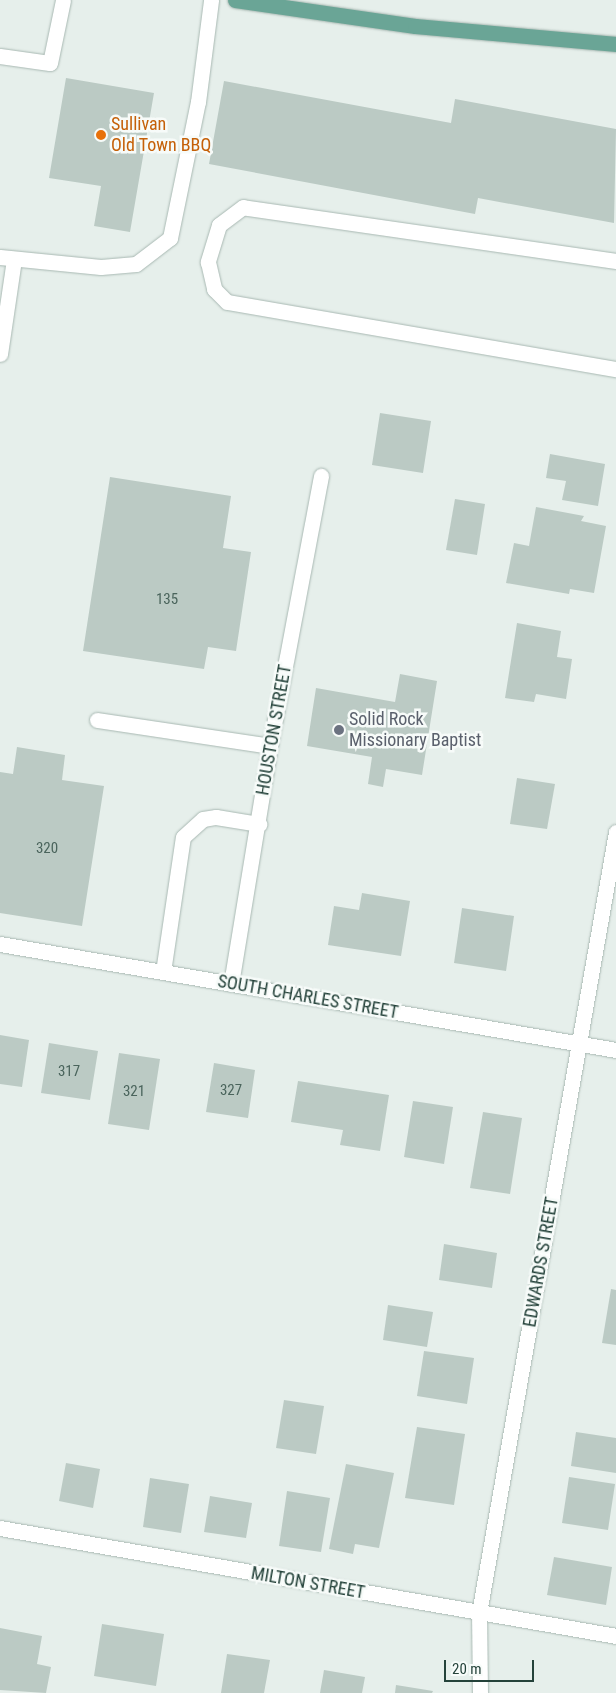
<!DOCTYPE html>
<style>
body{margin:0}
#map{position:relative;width:616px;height:1693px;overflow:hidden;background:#e6efeb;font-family:"Roboto Condensed",sans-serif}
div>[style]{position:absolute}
.building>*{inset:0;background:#bbcac4}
.roads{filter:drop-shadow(0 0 1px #a8b8b2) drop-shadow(0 0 1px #a8b8b2)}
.minor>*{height:15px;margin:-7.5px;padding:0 7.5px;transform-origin:7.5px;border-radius:7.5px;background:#fff}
.major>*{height:15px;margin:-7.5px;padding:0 7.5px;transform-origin:7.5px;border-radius:7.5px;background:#6aa596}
.dots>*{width:14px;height:14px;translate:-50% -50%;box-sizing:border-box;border:2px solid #f7fbf9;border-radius:50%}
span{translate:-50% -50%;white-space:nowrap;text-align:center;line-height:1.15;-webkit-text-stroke:5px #f7fbf9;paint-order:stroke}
.number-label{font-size:15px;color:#4a645c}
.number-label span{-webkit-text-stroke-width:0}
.food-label{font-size:18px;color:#c56008}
.left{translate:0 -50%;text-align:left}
.worship-label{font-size:18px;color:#5b616d}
.street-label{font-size:18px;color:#24423a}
.scale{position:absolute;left:444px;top:1660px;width:90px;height:22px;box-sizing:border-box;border:2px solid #24423a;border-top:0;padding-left:6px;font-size:15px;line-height:18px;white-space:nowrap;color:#24423a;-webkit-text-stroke:4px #f7fbf9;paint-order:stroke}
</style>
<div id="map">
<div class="building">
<div style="clip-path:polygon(66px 78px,154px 93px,130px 232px,94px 226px,101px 186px,49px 178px)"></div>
<div style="clip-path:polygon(224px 81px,451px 123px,455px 99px,616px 129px,614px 223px,478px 198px,475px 214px,209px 164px)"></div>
<div style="clip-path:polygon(380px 413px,431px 421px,423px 473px,372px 465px)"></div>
<div style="clip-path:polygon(550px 454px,605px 464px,598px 506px,562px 500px,566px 481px,546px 478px)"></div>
<div style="clip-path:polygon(110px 477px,231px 496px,223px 548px,251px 552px,236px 651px,208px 647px,204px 669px,83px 651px)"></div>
<div style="clip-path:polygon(455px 499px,485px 504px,477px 555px,446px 550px)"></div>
<div style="clip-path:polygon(536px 507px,584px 516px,581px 521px,606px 526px,594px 593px,570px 589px,569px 594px,506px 583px,514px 543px,529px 546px)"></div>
<div style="clip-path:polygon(517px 623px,561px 631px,557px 657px,572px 659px,566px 699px,536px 694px,534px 702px,505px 698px)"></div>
<div style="clip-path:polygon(400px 674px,437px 681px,422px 775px,386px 769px,383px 787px,368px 784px,372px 757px,307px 746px,316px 688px,395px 702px)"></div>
<div style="clip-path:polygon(17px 747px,65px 755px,62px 780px,104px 786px,82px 926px,0 913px,0 772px,13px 774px)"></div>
<div style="clip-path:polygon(517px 778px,555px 784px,547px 829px,510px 824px)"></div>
<div style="clip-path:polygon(362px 893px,410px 901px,401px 956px,328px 945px,334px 906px,359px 910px)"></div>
<div style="clip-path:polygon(462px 908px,514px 916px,506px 971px,454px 963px)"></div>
<div style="clip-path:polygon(0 1035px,29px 1040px,22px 1087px,0 1084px)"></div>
<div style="clip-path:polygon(49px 1043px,98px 1051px,90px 1100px,41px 1093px)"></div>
<div style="clip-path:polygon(119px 1053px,160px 1059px,149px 1130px,108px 1124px)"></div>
<div style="clip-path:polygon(214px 1063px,255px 1070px,248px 1118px,206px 1112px)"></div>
<div style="clip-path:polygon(298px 1081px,389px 1095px,380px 1151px,340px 1145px,343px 1130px,291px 1122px)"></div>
<div style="clip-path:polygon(413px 1101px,453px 1107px,444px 1164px,404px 1157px)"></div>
<div style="clip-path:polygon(483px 1112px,522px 1118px,510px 1194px,470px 1188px)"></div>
<div style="clip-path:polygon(444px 1244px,497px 1253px,492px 1288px,439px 1280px)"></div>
<div style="clip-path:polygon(611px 1289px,616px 1290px,616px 1345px,602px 1343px)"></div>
<div style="clip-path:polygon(388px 1305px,433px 1312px,427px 1347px,383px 1340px)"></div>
<div style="clip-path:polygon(424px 1351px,474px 1358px,467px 1404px,417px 1396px)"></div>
<div style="clip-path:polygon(284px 1400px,324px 1406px,316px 1454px,276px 1448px)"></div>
<div style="clip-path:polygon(417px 1427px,465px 1434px,454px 1505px,405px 1498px)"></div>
<div style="clip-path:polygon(576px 1432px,616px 1438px,616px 1473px,571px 1466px)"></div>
<div style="clip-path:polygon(66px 1463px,100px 1469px,93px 1508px,59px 1501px)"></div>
<div style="clip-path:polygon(346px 1464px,394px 1473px,379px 1548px,355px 1544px,353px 1554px,329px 1549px)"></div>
<div style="clip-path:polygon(569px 1477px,615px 1484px,608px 1530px,562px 1523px)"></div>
<div style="clip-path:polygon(150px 1478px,189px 1484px,181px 1533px,143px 1527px)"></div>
<div style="clip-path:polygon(287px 1491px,330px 1498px,321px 1552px,279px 1546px)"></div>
<div style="clip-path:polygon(210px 1496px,252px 1503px,246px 1538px,204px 1532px)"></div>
<div style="clip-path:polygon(554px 1557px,612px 1567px,606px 1605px,547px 1595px)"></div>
<div style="clip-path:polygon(102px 1624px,164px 1634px,156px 1686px,94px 1676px)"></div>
<div style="clip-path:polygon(0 1628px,42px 1636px,37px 1664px,51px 1667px,46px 1693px,0 1690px)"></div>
<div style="clip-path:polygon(227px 1654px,270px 1660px,264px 1693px,221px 1693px)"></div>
<div style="clip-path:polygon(324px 1670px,365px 1677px,362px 1693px,320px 1693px)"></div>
<div style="clip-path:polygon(396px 1685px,433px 1691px,432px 1693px,395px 1693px)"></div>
</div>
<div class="roads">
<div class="minor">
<div style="left:0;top:56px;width:50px;rotate:8deg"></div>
<div style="left:50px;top:63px;width:64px;rotate:-78.3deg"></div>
<div style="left:0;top:257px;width:101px;rotate:5.7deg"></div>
<div style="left:101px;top:267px;width:35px;rotate:-5deg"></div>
<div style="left:136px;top:264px;width:43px;rotate:-37.4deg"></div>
<div style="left:170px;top:238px;width:139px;rotate:-78.4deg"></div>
<div style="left:198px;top:102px;width:103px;rotate:-82.7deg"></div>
<div style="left:616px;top:261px;width:377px;rotate:-171.8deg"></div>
<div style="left:243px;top:207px;width:30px;rotate:143deg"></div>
<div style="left:219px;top:225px;width:39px;rotate:107deg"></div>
<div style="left:208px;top:262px;width:28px;rotate:77deg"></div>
<div style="left:214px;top:289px;width:18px;rotate:45deg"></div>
<div style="left:227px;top:302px;width:395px;rotate:9.8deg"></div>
<div style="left:0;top:354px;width:96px;rotate:-81.6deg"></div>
<div style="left:97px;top:720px;width:175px;rotate:8.5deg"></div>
<div style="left:0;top:944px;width:625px;rotate:9.76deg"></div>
<div style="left:163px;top:972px;width:136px;rotate:-81.6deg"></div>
<div style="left:183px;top:837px;width:27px;rotate:-42deg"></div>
<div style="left:203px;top:819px;width:13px;rotate:-9deg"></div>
<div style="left:216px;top:817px;width:44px;rotate:9.2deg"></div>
<div style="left:231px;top:984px;width:241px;rotate:-80.7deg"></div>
<div style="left:270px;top:746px;width:275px;rotate:-79.3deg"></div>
<div style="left:0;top:1528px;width:625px;rotate:9.94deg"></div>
<div style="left:480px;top:1693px;width:80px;rotate:-90.7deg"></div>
<div style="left:479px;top:1613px;width:793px;rotate:-80.05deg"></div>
</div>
<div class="major">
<div style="left:235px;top:0;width:182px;rotate:8.2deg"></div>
<div style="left:415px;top:26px;width:202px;rotate:5.1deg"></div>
</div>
</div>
<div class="dots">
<div style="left:101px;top:135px;background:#e8710a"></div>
<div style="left:339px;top:730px;background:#6b7280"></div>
</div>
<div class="number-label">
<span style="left:167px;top:600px">135</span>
<span style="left:47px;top:849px">320</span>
<span style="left:69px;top:1072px">317</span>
<span style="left:231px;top:1091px">327</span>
<span style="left:134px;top:1092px">321</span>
</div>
<div class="food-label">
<span class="left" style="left:111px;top:135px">Sullivan<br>Old Town BBQ</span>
</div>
<div class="worship-label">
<span class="left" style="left:349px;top:730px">Solid Rock<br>Missionary Baptist</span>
</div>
<div class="street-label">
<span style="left:274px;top:730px;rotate:-80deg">HOUSTON STREET</span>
<span style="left:308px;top:997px;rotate:10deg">SOUTH CHARLES STREET</span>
<span style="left:541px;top:1262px;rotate:-80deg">EDWARDS STREET</span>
<span style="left:308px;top:1583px;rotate:10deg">MILTON STREET</span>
</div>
<div class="scale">20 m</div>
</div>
